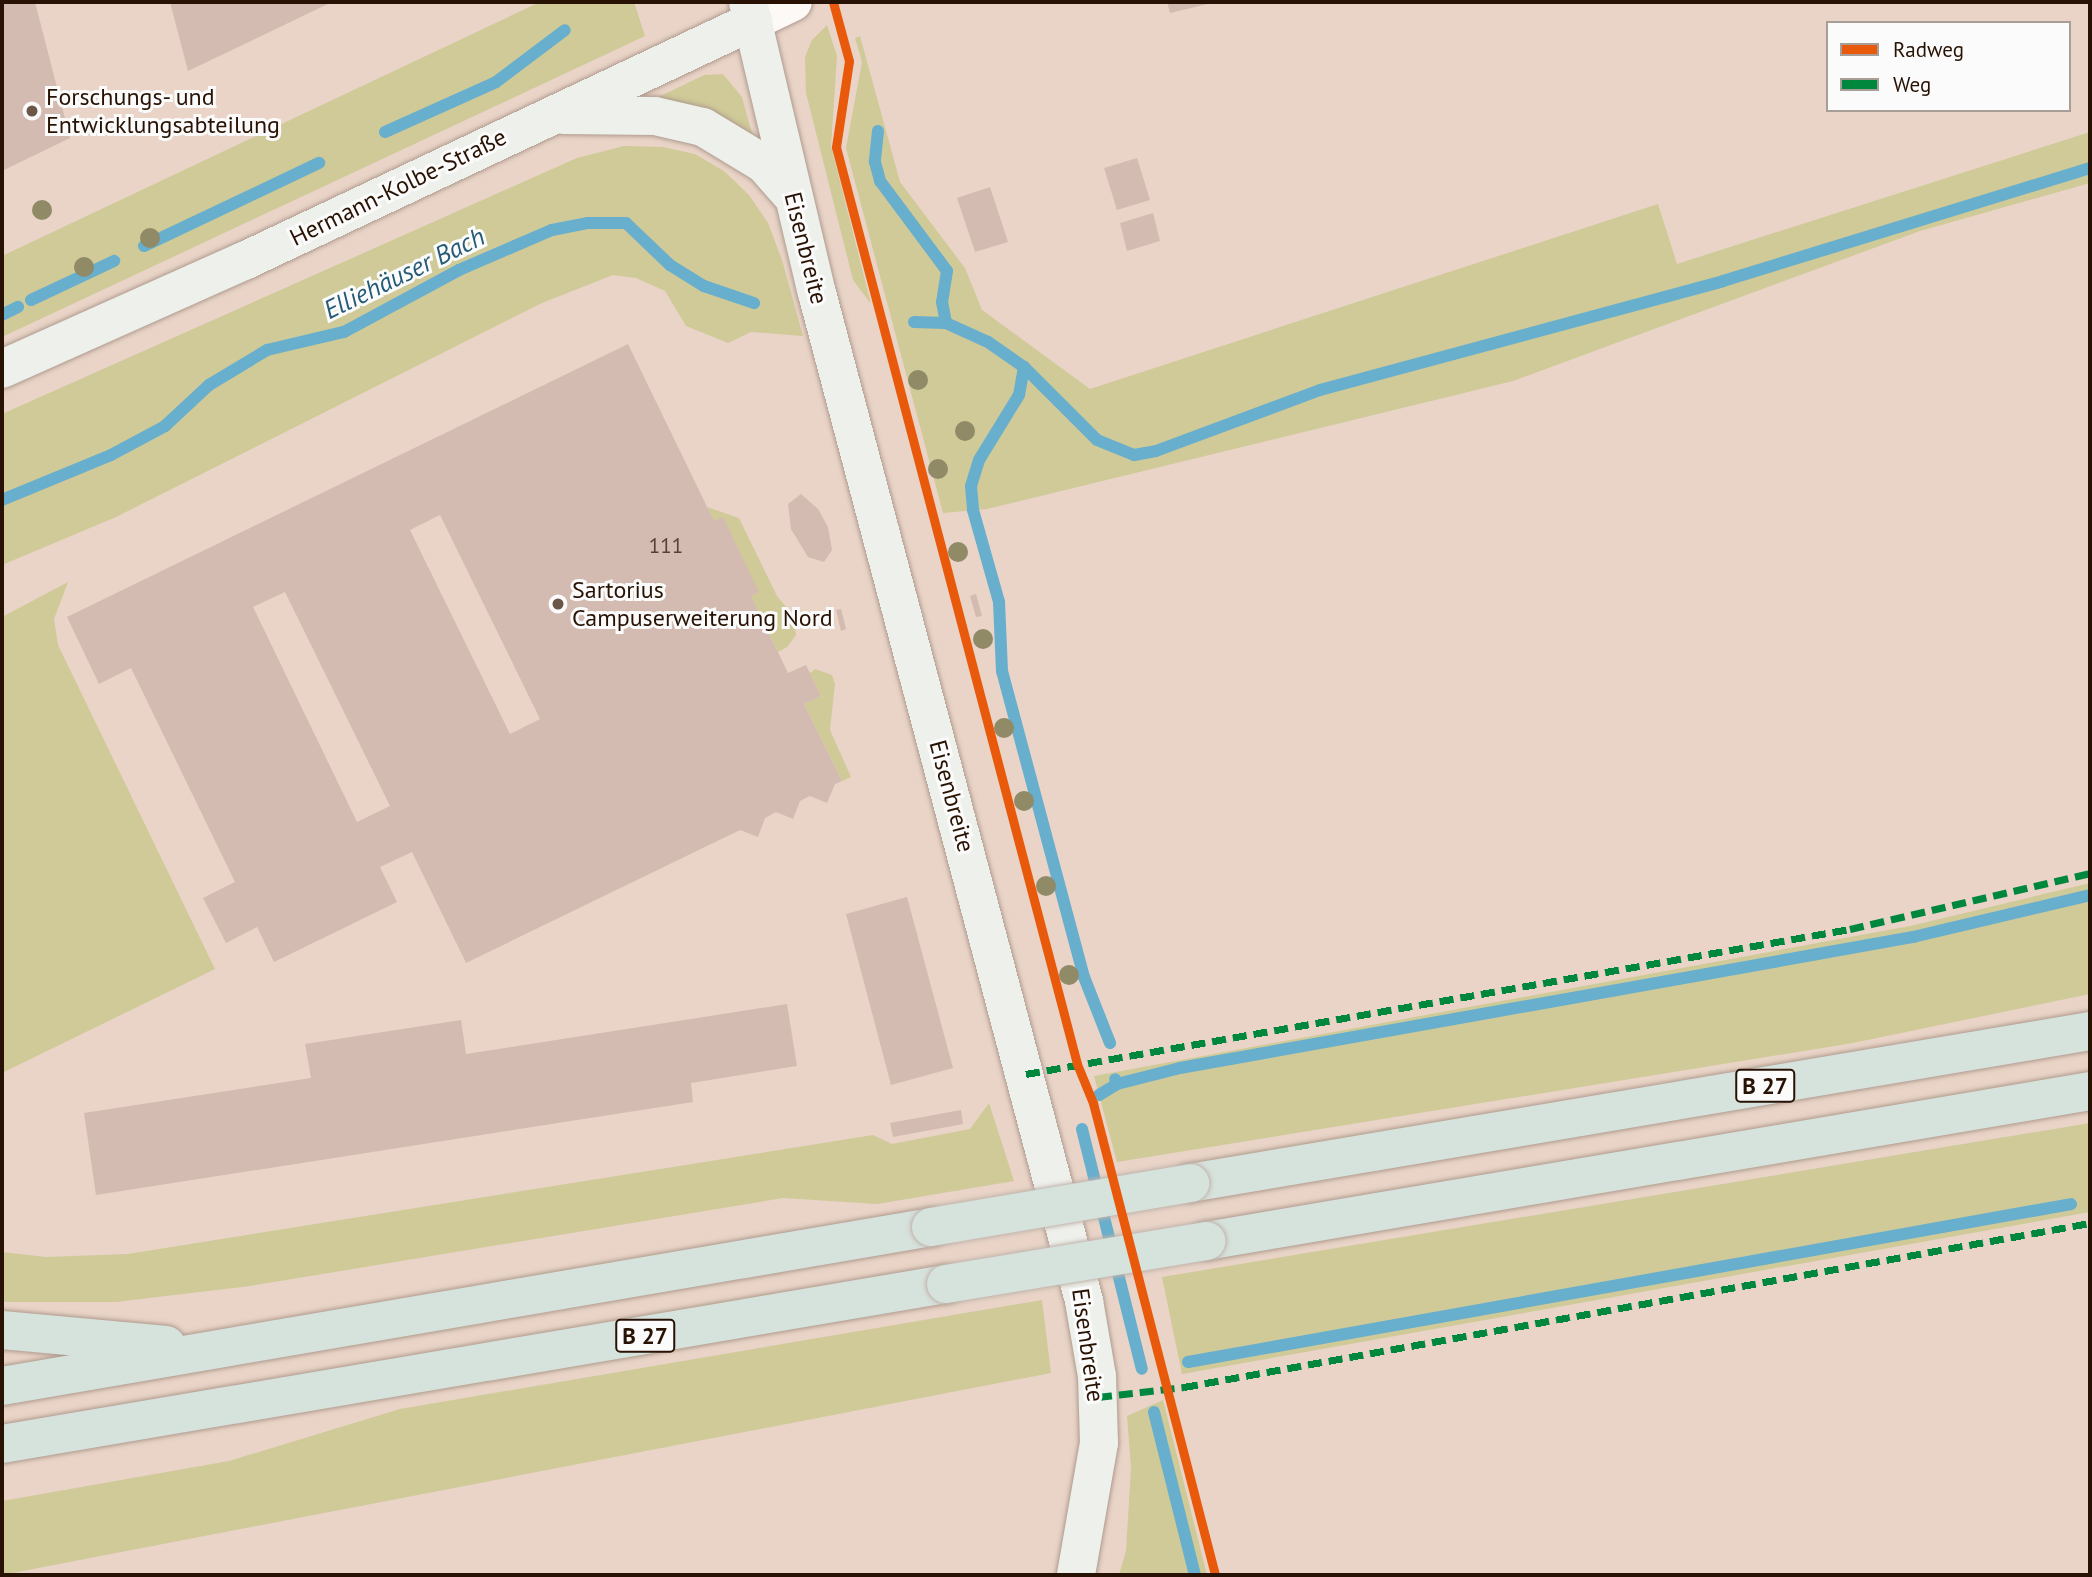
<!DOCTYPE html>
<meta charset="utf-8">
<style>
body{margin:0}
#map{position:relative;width:2092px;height:1577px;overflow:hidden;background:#e9d4c7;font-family:"PT Sans",sans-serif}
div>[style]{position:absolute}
.green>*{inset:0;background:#cfca98}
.stream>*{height:12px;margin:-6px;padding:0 6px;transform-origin:6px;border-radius:6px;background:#68aecd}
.building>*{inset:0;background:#d3bbb2}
.roads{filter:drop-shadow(0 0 2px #af9b8e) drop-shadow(0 0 2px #af9b8e)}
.tertiary>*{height:38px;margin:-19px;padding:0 19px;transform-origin:19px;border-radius:19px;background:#fcf9f7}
.secondary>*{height:38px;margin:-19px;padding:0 19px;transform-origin:19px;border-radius:19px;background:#eef0ec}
.trunk>*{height:38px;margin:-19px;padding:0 19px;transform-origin:19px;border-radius:19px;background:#d6e2dc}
.bridges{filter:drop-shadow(0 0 2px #c0b3ab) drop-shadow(0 0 2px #c0b3ab)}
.trunk-bridge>*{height:38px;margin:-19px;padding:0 19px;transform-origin:19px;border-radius:19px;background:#d6e2dc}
.quiet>*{height:7px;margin-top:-3.5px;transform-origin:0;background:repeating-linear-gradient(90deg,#00873e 0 14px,transparent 0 21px)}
.cycleway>*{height:9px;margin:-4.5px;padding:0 4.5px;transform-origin:4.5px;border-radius:4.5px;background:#e8590c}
.trees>*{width:20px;height:20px;margin:-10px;border-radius:50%;background:#908a67}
.dots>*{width:19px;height:19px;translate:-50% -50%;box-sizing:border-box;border:4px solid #fbfbfb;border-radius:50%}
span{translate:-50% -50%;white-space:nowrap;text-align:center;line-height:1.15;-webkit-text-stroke:6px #fbfbfb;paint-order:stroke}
.number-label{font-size:21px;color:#564032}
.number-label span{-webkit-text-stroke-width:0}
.shield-label span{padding:2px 5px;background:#fbfbfb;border:2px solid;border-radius:5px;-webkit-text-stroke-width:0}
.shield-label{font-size:23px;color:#281203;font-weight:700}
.poi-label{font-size:24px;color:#281203}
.left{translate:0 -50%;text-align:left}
.street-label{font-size:24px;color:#281203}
.water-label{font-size:26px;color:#255b77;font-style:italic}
.frame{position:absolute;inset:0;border:4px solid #281203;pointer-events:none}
.legend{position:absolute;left:1826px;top:21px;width:245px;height:91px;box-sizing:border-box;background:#fbfbfb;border:2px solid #a79e98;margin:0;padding:9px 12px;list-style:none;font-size:21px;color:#281203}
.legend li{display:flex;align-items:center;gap:14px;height:35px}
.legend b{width:35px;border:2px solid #a79e98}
</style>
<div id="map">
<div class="green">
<div style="clip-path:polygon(540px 2px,634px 2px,645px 36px,2px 337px,2px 256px)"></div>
<div style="clip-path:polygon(827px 25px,837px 56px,831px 146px,871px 304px,853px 280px,806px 93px,805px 57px,812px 40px)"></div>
<div style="clip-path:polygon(860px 36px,900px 182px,965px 268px,982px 310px,1090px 389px,1658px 204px,1677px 264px,2090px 132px,2090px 183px,1920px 231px,1513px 381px,987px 509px,943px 513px,846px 148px,862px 62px,855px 38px)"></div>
<div style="clip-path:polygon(723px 74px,742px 97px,757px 152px,636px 108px,704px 75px)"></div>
<div style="clip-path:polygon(624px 146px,663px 147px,695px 154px,724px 171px,749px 195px,768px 223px,782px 260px,803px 336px,751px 332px,728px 343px,686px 326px,665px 291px,636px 278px,613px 275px,542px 303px,116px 517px,2px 565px,2px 414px,577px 158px)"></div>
<div style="clip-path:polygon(707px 507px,739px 518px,777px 596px,793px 615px,796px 635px,787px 647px,778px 652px)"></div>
<div style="clip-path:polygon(68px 582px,54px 619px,58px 645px,215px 969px,2px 1073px,2px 617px)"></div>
<div style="clip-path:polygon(815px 669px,832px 675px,835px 684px,830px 730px,851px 777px,842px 781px,804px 704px,821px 696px,810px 673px)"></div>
<div style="clip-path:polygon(2090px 883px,2090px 994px,1853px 1043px,1117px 1162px,1094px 1076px,1910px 926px)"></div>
<div style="clip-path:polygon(989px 1103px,1014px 1181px,877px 1204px,783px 1198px,250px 1286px,116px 1302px,2px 1302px,2px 1252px,46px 1257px,128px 1254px,873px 1135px,892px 1144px,970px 1129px)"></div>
<div style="clip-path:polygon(2090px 1123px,2090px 1212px,1182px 1374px,1162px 1277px)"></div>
<div style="clip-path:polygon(1042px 1300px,1051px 1373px,2px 1575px,2px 1501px,229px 1461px,400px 1409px)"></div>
<div style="clip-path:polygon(1163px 1400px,1207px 1575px,1119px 1575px,1126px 1551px,1131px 1468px,1127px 1416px)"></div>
</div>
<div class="stream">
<div style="left:878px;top:131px;width:31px;rotate:96deg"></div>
<div style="left:875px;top:162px;width:20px;rotate:75deg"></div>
<div style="left:880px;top:181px;width:112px;rotate:53.3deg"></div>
<div style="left:947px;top:271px;width:31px;rotate:99deg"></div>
<div style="left:942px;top:302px;width:21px;rotate:79deg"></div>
<div style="left:385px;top:132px;width:122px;rotate:-24.2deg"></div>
<div style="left:496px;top:82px;width:86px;rotate:-37deg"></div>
<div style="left:144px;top:246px;width:194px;rotate:-25.4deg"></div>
<div style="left:31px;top:300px;width:92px;rotate:-25.2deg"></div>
<div style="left:2px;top:315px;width:18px;rotate:-27deg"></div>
<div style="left:914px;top:322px;width:32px;rotate:2deg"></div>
<div style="left:946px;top:323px;width:46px;rotate:24.3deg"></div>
<div style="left:988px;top:342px;width:44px;rotate:34.8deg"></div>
<div style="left:1024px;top:367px;width:103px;rotate:45deg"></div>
<div style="left:1097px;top:440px;width:40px;rotate:22deg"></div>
<div style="left:1134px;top:455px;width:22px;rotate:-10deg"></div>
<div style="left:1156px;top:451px;width:175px;rotate:-20.4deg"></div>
<div style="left:1320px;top:390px;width:417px;rotate:-15.1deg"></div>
<div style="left:1723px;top:281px;width:384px;rotate:-17.1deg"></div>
<div style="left:1024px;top:367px;width:28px;rotate:100deg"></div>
<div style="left:1019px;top:395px;width:76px;rotate:121.6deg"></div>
<div style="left:979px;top:460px;width:27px;rotate:107deg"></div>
<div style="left:971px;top:486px;width:24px;rotate:85deg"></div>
<div style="left:973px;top:510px;width:96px;rotate:74.2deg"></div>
<div style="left:999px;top:602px;width:69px;rotate:87.5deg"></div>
<div style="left:1002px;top:671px;width:317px;rotate:75deg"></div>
<div style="left:1084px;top:977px;width:71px;rotate:68.5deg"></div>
<div style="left:2px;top:500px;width:118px;rotate:-22.4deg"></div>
<div style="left:111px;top:455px;width:61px;rotate:-28.2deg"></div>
<div style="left:165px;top:426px;width:60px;rotate:-43deg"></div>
<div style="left:209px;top:385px;width:68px;rotate:-31.1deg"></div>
<div style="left:267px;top:350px;width:79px;rotate:-13.2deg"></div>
<div style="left:344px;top:332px;width:131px;rotate:-28.3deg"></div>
<div style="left:459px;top:270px;width:101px;rotate:-23.3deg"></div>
<div style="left:552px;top:230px;width:37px;rotate:-11deg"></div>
<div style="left:588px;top:223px;width:38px"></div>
<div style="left:626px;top:223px;width:61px;rotate:43.7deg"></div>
<div style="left:670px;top:265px;width:40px;rotate:32deg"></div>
<div style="left:704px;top:286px;width:53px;rotate:18.8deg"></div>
<div style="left:1117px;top:1084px;width:65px;rotate:-14.3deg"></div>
<div style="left:1180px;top:1068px;width:745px;rotate:-10.13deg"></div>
<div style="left:1913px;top:937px;width:182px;rotate:-13.3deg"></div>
<div style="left:1099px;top:1095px;width:21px;rotate:-31deg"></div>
<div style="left:1117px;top:1084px;width:5px;rotate:-112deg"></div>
<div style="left:1082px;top:1129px;width:247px;rotate:76deg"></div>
<div style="left:1188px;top:1362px;width:897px;rotate:-10.14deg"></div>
<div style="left:1154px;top:1412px;width:168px;rotate:75.9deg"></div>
</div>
<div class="building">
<div style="clip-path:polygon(2px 2px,35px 2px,70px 138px,2px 171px)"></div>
<div style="clip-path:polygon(170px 2px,332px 2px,188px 71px)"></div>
<div style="clip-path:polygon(1167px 2px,1211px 2px,1212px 3px,1170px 13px)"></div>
<div style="clip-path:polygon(1137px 158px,1150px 200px,1117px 210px,1104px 168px)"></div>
<div style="clip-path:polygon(990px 187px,1008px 242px,975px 252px,957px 198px)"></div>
<div style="clip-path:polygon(1153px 213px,1160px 241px,1127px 251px,1120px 223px)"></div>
<div style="clip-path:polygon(evenodd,628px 344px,714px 521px,723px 517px,759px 592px,751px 596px,788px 673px,806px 665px,821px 696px,804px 704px,842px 781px,835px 784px,827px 803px,810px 796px,800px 801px,793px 819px,776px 812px,765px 818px,758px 837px,740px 830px,466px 963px,412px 852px,380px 867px,397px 902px,274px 962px,257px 927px,226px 943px,203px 898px,235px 882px,131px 668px,99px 684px,67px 617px,628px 344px,440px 515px,540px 719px,510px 734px,410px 530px,440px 515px,628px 344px,285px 592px,390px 806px,357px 822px,253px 607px,285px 592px)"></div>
<div style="clip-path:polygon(801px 494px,818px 509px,828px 527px,832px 550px,824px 562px,808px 557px,791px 529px,788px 504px)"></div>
<div style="clip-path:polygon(976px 594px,982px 616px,976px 617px,970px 596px)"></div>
<div style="clip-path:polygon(841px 609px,846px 629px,841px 631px,836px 610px)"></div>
<div style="clip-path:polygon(907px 897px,953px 1068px,891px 1085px,846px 914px)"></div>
<div style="clip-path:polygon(787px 1004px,797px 1066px,691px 1083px,693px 1102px,96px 1195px,84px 1113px,311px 1078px,305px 1044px,461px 1020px,466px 1054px)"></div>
<div style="clip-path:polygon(961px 1110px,963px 1124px,893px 1137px,890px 1123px)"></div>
</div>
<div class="roads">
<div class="tertiary">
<div style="left:753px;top:21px;width:44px;rotate:-25.4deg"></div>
</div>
<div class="secondary">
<div style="left:748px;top:2px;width:299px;rotate:76.7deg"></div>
<div style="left:817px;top:293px;width:1043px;rotate:75.16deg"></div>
<div style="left:1084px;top:1301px;width:76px;rotate:80.2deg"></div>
<div style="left:1097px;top:1376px;width:67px;rotate:88.3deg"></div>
<div style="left:1099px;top:1443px;width:134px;rotate:99.9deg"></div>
<div style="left:563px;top:115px;width:92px;rotate:0.6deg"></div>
<div style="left:655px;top:116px;width:49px;rotate:12.9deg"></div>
<div style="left:703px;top:127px;width:71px;rotate:31.2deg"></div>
<div style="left:764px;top:164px;width:45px;rotate:48.6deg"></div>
<div style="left:2px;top:369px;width:265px;rotate:-24.1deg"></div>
<div style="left:244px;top:261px;width:563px;rotate:-25.24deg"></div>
</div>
<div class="trunk">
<div style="left:1190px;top:1183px;width:913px;rotate:-9.59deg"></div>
<div style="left:1206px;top:1241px;width:897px;rotate:-9.63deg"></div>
<div style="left:2px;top:1330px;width:165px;rotate:5.2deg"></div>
<div style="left:2px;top:1386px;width:943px;rotate:-9.71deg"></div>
<div style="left:2px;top:1444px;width:957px;rotate:-9.62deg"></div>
</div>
</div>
<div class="bridges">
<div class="trunk-bridge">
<div style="left:931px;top:1227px;width:263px;rotate:-9.6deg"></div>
<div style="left:946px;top:1284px;width:264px;rotate:-9.4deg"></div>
</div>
</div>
<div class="quiet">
<div style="left:1026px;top:1074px;width:837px;rotate:-9.98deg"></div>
<div style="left:1850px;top:929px;width:246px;rotate:-13.1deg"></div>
<div style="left:1098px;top:1397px;width:87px;rotate:-6.6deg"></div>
<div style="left:1184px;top:1387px;width:921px;rotate:-10.26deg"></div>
</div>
<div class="cycleway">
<div style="left:833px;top:2px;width:61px;rotate:74.8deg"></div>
<div style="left:849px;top:61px;width:87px;rotate:98.6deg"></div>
<div style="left:836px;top:147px;width:948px;rotate:75.27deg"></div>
<div style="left:1077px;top:1064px;width:42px;rotate:67.7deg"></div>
<div style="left:1093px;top:1103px;width:488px;rotate:75.5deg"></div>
</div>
<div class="trees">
<div style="left:42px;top:210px"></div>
<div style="left:150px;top:238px"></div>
<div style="left:84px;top:267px"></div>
<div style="left:918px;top:380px"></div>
<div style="left:965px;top:431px"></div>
<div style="left:938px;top:469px"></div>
<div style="left:958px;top:552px"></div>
<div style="left:983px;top:639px"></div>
<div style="left:1004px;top:728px"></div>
<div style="left:1024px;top:801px"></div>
<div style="left:1046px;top:886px"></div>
<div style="left:1069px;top:975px"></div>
</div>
<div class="dots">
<div style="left:32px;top:111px;background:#6c5648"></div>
<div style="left:558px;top:604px;background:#6c5648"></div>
</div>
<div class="number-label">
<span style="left:666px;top:546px">111</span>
</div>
<div class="shield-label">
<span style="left:1765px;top:1086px">B 27</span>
<span style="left:645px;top:1336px">B 27</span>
</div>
<div class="poi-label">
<span class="left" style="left:46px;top:111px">Forschungs- und<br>Entwicklungsabteilung</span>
<span class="left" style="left:572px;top:604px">Sartorius<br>Campuserweiterung Nord</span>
</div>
<div class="street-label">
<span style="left:398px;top:187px;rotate:-26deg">Hermann-Kolbe-Straße</span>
<span style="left:806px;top:248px;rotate:76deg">Eisenbreite</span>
<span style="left:952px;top:796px;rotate:75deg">Eisenbreite</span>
<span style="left:1088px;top:1345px;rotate:82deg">Eisenbreite</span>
</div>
<div class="water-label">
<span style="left:404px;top:273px;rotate:-26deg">Elliehäuser Bach</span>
</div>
<div class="frame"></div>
<ul class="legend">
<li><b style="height:9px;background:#e8590c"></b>Radweg</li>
<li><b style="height:9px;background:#00873e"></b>Weg</li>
</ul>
</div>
